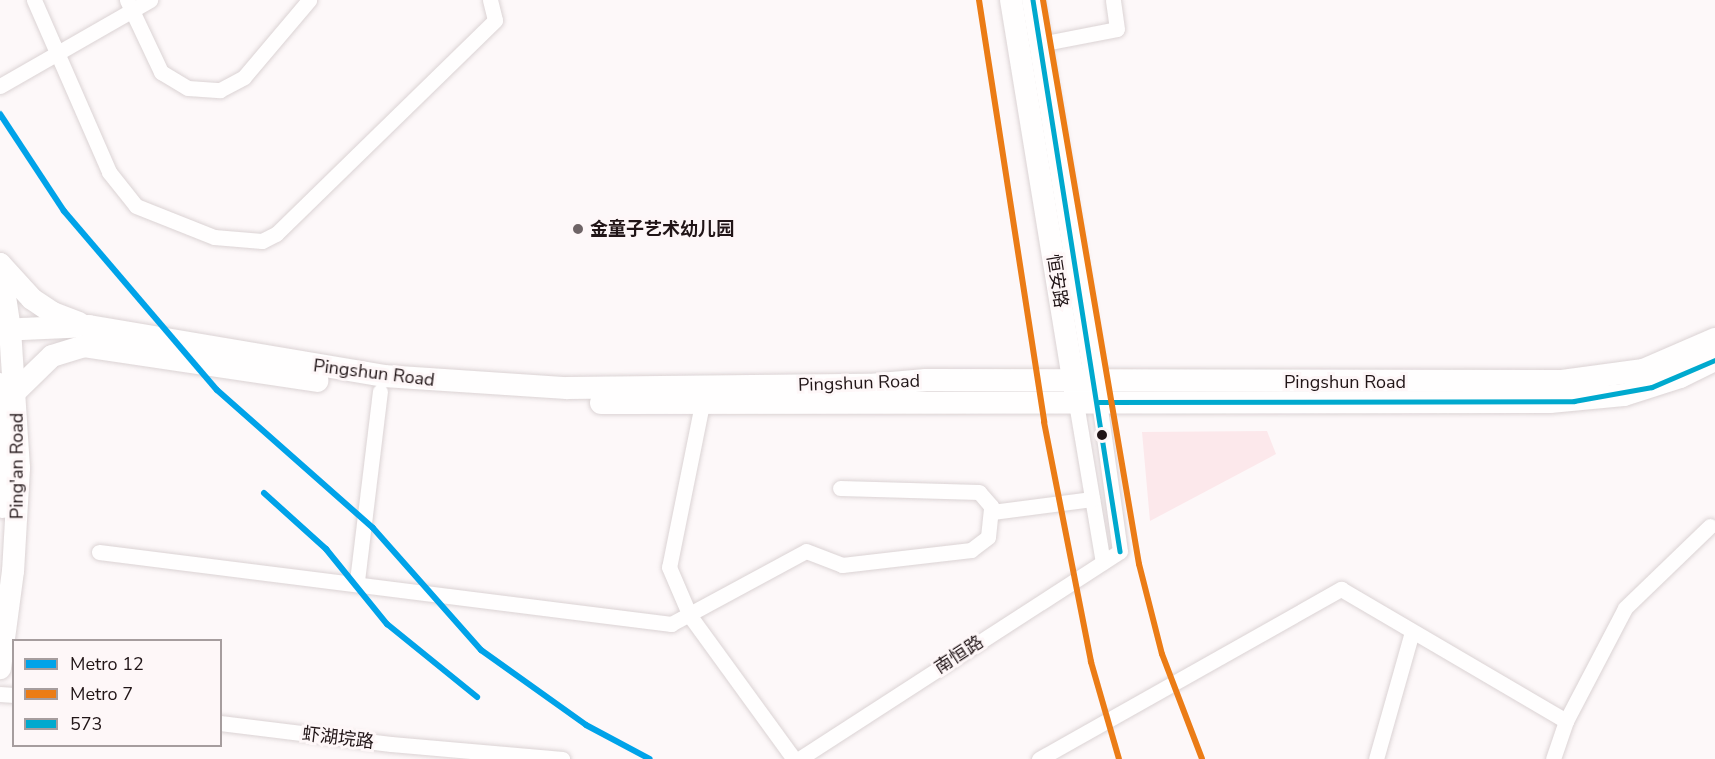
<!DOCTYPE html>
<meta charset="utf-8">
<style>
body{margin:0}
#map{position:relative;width:1715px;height:759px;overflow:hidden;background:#fdf8f9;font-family:"Nunito Sans","Noto Sans SC",sans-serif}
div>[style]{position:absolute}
.green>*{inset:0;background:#fce8eb}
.roads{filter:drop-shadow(0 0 2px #dbd3d4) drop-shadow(0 0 2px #dbd3d4)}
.street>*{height:15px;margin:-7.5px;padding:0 7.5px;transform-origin:7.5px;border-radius:7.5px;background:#fffefe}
.secondary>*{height:22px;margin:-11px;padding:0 11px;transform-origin:11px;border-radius:11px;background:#fffefe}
.bus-1>*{height:4.5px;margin:-2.25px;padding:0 2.25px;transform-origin:2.25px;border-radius:2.25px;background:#00a9ce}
.metro-1>*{height:6px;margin:-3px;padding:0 3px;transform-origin:3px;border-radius:3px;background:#00a3e9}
.metro-2>*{height:6px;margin:-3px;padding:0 3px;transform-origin:3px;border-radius:3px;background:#eb7c16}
.dots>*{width:16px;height:16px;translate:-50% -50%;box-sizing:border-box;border:3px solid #fef7f8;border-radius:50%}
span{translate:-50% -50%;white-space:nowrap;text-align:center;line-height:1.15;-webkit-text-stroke:6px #fef7f8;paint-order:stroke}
.poi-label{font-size:18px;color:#211517;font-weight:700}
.left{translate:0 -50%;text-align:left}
.street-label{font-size:18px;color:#211517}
.legend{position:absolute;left:12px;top:639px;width:210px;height:108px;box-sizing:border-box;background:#fef7f8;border:2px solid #a69d9e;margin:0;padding:8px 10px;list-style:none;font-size:18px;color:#211517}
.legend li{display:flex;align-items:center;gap:12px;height:30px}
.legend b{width:30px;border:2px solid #a69d9e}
</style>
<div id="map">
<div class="green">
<div style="clip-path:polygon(1267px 431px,1276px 454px,1150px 521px,1142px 432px)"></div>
</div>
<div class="roads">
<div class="street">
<div style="left:34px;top:0;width:188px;rotate:66.4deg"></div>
<div style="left:109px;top:172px;width:43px;rotate:51.5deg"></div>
<div style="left:136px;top:206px;width:84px;rotate:21.7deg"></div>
<div style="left:214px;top:237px;width:48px;rotate:4.8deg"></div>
<div style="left:262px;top:241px;width:16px;rotate:-27deg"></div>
<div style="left:276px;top:234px;width:306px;rotate:-44.3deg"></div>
<div style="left:495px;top:20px;width:21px;rotate:-104deg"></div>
<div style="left:127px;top:0;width:80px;rotate:64.7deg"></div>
<div style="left:161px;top:72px;width:31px;rotate:31deg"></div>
<div style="left:188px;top:88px;width:32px;rotate:4deg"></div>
<div style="left:220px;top:90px;width:27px;rotate:-28deg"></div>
<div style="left:244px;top:77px;width:101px;rotate:-49.8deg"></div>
<div style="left:1040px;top:44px;width:78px;rotate:-11deg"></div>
<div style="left:1117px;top:29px;width:29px;rotate:-98deg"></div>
<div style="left:0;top:86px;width:173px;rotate:-29.8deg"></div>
<div style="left:1076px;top:403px;width:161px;rotate:80.4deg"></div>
<div style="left:702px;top:404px;width:166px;rotate:101.4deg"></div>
<div style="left:669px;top:567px;width:53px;rotate:66.8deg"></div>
<div style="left:690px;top:616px;width:177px;rotate:54deg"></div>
<div style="left:992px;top:512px;width:101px;rotate:-7.4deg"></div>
<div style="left:99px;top:552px;width:577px;rotate:7.17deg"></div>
<div style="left:671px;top:624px;width:153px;rotate:-28.4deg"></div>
<div style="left:806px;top:551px;width:39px;rotate:21deg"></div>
<div style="left:842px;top:565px;width:130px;rotate:-6.6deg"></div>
<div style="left:971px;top:550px;width:21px;rotate:-37deg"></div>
<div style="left:988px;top:537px;width:31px;rotate:-84deg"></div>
<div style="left:991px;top:506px;width:18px;rotate:-131deg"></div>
<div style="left:979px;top:492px;width:139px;rotate:-178.4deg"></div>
<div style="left:357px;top:581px;width:191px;rotate:-83.1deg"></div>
<div style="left:0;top:694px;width:14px;rotate:4deg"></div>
<div style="left:1566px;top:721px;width:127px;rotate:-62.4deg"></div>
<div style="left:1625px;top:608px;width:118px;rotate:-44deg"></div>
<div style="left:220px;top:723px;width:172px;rotate:7deg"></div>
<div style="left:391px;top:744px;width:172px;rotate:5deg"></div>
<div style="left:799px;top:759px;width:382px;rotate:-32.9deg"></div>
<div style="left:1120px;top:551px;width:150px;rotate:-98deg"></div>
<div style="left:1039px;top:759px;width:347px;rotate:-29.4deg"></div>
<div style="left:1341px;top:589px;width:261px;rotate:30.4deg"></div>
<div style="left:1566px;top:721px;width:40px;rotate:108.9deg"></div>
<div style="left:1376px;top:759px;width:132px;rotate:-74.2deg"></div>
</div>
<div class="secondary">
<div style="left:1011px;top:0;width:403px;rotate:80.7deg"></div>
<div style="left:1033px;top:0;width:403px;rotate:80.7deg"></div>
<div style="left:0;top:264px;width:66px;rotate:81.3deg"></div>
<div style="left:10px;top:329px;width:139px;rotate:86.3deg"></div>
<div style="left:19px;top:468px;width:103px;rotate:93.3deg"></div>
<div style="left:13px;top:571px;width:98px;rotate:97.6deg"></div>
<div style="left:0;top:264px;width:47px;rotate:47.6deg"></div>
<div style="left:32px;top:299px;width:25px;rotate:34deg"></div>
<div style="left:53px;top:313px;width:28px;rotate:21deg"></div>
<div style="left:0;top:330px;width:89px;rotate:-2.6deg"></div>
<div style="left:89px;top:326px;width:299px;rotate:9.6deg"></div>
<div style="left:384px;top:376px;width:183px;rotate:3.8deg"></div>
<div style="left:567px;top:388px;width:302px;rotate:-0.6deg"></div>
<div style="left:869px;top:385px;width:57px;rotate:-5deg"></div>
<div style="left:926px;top:380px;width:636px;rotate:0.09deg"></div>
<div style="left:1562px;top:381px;width:82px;rotate:-7.7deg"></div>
<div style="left:1643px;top:370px;width:78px;rotate:-23.3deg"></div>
<div style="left:0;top:384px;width:123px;rotate:89.1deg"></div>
<div style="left:16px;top:391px;width:50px;rotate:-44.2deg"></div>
<div style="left:52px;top:356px;width:34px;rotate:-17deg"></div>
<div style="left:84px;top:346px;width:236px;rotate:8.5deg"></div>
<div style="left:601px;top:403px;width:949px;rotate:-0.06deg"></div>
<div style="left:1550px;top:402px;width:74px;rotate:-5.4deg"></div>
<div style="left:1624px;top:395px;width:59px;rotate:-17.8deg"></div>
<div style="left:1680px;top:377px;width:39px;rotate:-26deg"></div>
</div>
</div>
<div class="bus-1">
<div style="left:1033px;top:0;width:558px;rotate:81.03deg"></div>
<div style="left:1099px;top:402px;width:475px;rotate:-0.1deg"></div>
<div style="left:1574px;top:401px;width:79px;rotate:-10.2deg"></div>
<div style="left:1652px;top:387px;width:69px;rotate:-23.2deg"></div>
</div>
<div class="metro-1">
<div style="left:0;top:114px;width:116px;rotate:56.6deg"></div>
<div style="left:64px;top:211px;width:235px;rotate:49.5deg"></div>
<div style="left:217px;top:390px;width:208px;rotate:41.5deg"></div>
<div style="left:373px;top:528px;width:163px;rotate:48.5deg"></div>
<div style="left:481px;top:650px;width:129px;rotate:35.5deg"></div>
<div style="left:586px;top:725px;width:72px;rotate:28deg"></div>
<div style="left:264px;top:493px;width:84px;rotate:42.1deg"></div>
<div style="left:326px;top:549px;width:97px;rotate:50.9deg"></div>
<div style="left:387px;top:624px;width:116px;rotate:39deg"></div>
</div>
<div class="metro-2">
<div style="left:979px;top:0;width:427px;rotate:81.2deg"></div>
<div style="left:1044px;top:422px;width:245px;rotate:78.9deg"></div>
<div style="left:1091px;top:662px;width:101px;rotate:73.9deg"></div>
<div style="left:1043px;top:0;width:572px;rotate:80.34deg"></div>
<div style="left:1139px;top:564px;width:93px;rotate:75.7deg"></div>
<div style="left:1162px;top:654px;width:112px;rotate:69.1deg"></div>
</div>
<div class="dots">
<div style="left:578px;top:229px;background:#6e6466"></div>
<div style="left:1102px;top:435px;background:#211517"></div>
</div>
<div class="poi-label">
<span class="left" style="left:590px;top:229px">金童子艺术幼儿园</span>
</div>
<div class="street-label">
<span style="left:1057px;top:281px;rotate:81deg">恒安路</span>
<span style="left:374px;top:373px;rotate:7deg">Pingshun Road</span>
<span style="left:1345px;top:382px">Pingshun Road</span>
<span style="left:859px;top:383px;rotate:-2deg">Pingshun Road</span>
<span style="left:17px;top:466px;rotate:-90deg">Ping'an Road</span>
<span style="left:959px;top:655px;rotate:-33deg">南恒路</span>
<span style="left:338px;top:738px;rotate:7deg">虾湖垸路</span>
</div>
<ul class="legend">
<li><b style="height:8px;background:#00a3e9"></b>Metro 12</li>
<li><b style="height:8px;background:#eb7c16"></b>Metro 7</li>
<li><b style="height:8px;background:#00a9ce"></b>573</li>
</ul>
</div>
